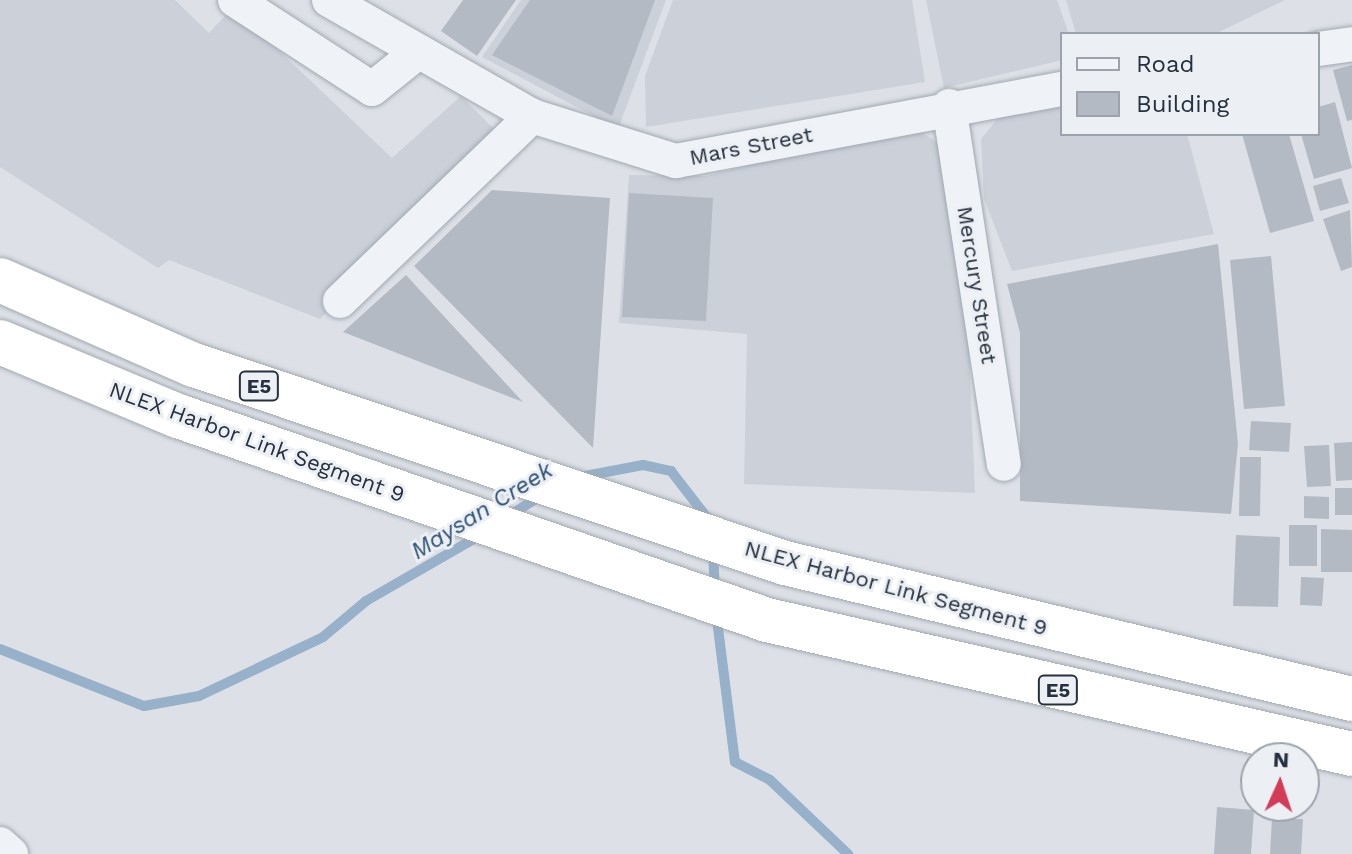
<!DOCTYPE html>
<style>
body{margin:0}
#map{position:relative;width:1352px;height:854px;overflow:hidden;background:#dde1e7;font-family:"Work Sans",sans-serif}
div>[style]{position:absolute}
.built>*{inset:0;background:#cbd0d9}
.stream>*{height:10px;margin:-5px;padding:0 5px;transform-origin:5px;border-radius:5px;background:#96b1c9}
.building>*{inset:0;background:#b4bac4}
.roads{filter:drop-shadow(0 0 2px #a2a8b1) drop-shadow(0 0 2px #a2a8b1)}
.minor>*{height:34px;margin:-17px;padding:0 17px;transform-origin:17px;border-radius:17px;background:#eff2f6}
.highway>*{height:44px;margin:-22px;padding:0 22px;transform-origin:22px;border-radius:22px;background:#fff}
span{translate:-50% -50%;white-space:nowrap;text-align:center;line-height:1.15;-webkit-text-stroke:6px #ecf0f5;paint-order:stroke}
.shield-label span{padding:2px 6px;background:#ecf0f5;border:2px solid;border-radius:6px;-webkit-text-stroke-width:0}
.shield-label{font-size:20px;color:#26303e;font-weight:700}
.street-label{font-size:22px;color:#26303e}
.water-label{font-size:24px;color:#2e5074;font-style:italic}
.legend{position:absolute;left:1060px;top:32px;width:260px;height:104px;box-sizing:border-box;background:#ecf0f5;border:2px solid #9da3ac;margin:0;padding:10px 14px;list-style:none;font-size:24px;color:#26303e}
.legend li{display:flex;align-items:center;gap:16px;height:40px}
.legend b{width:40px;border:2px solid #9da3ac}
.north{position:absolute;left:1240px;top:742px;width:80px;height:80px;box-sizing:border-box;background:#ecf0f5;border:2px solid #9da3ac;border-radius:50%;rotate:3deg;font-size:22px;font-weight:700;line-height:32px;text-align:center;color:#26303e}
.north::after{content:'';display:block;margin:auto;width:28px;height:36px;background:#d33b57;clip-path:polygon(50% 0,100% 100%,50% 72%,0 100%)}
</style>
<div id="map">
<div class="built">
<div style="clip-path:polygon(0 0,175px 0,209px 33px,233px 7px,392px 158px,461px 96px,501px 136px,320px 319px,169px 260px,158px 268px,0 167px)"></div>
<div style="clip-path:polygon(521px 0,666px 0,618px 129px,482px 57px)"></div>
<div style="clip-path:polygon(673px 0,912px 0,925px 82px,646px 127px,645px 76px)"></div>
<div style="clip-path:polygon(926px 0,1057px 0,1069px 34px,1062px 34px,1062px 60px,944px 88px)"></div>
<div style="clip-path:polygon(1066px 0,1285px 0,1215px 34px,1076px 34px)"></div>
<div style="clip-path:polygon(1062px 96px,1062px 134px,1187px 134px,1214px 234px,1012px 271px,984px 199px,981px 139px,1008px 106px)"></div>
<div style="clip-path:polygon(911px 125px,941px 145px,968px 327px,975px 493px,744px 484px,747px 334px,619px 323px,629px 175px,706px 176px)"></div>
</div>
<div class="stream">
<div style="left:580px;top:477px;width:64px;rotate:-10.8deg"></div>
<div style="left:643px;top:465px;width:29px;rotate:12deg"></div>
<div style="left:671px;top:471px;width:67px;rotate:52.3deg"></div>
<div style="left:507px;top:517px;width:40px;rotate:-32deg"></div>
<div style="left:713px;top:552px;width:40px;rotate:87.1deg"></div>
<div style="left:716px;top:612px;width:151px;rotate:82.8deg"></div>
<div style="left:735px;top:762px;width:39px;rotate:27deg"></div>
<div style="left:770px;top:780px;width:108px;rotate:43.5deg"></div>
<div style="left:0;top:649px;width:155px;rotate:21.6deg"></div>
<div style="left:144px;top:706px;width:56px;rotate:-10.3deg"></div>
<div style="left:199px;top:696px;width:137px;rotate:-25.4deg"></div>
<div style="left:323px;top:637px;width:56px;rotate:-39.9deg"></div>
<div style="left:366px;top:601px;width:133px;rotate:-29.9deg"></div>
</div>
<div class="building">
<div style="clip-path:polygon(463px 0,516px 0,477px 56px,441px 31px)"></div>
<div style="clip-path:polygon(530px 0,655px 0,612px 116px,492px 55px)"></div>
<div style="clip-path:polygon(1352px 65px,1352px 120px,1347px 121px,1333px 70px)"></div>
<div style="clip-path:polygon(1335px 102px,1352px 168px,1314px 179px,1301px 134px,1318px 134px,1318px 107px)"></div>
<div style="clip-path:polygon(1242px 134px,1289px 134px,1314px 221px,1270px 233px)"></div>
<div style="clip-path:polygon(1341px 178px,1349px 203px,1320px 211px,1313px 186px)"></div>
<div style="clip-path:polygon(492px 190px,610px 198px,593px 448px,414px 266px)"></div>
<div style="clip-path:polygon(629px 193px,713px 198px,706px 321px,622px 317px)"></div>
<div style="clip-path:polygon(1350px 210px,1352px 267px,1341px 271px,1323px 219px)"></div>
<div style="clip-path:polygon(1218px 244px,1238px 444px,1231px 514px,1020px 501px,1020px 333px,1007px 284px)"></div>
<div style="clip-path:polygon(1271px 256px,1285px 406px,1244px 409px,1230px 260px)"></div>
<div style="clip-path:polygon(406px 275px,523px 402px,343px 332px)"></div>
<div style="clip-path:polygon(1251px 421px,1291px 423px,1289px 452px,1249px 450px)"></div>
<div style="clip-path:polygon(1352px 442px,1352px 480px,1336px 481px,1334px 443px)"></div>
<div style="clip-path:polygon(1329px 445px,1331px 486px,1307px 487px,1304px 446px)"></div>
<div style="clip-path:polygon(1240px 457px,1261px 457px,1260px 516px,1239px 516px)"></div>
<div style="clip-path:polygon(1335px 488px,1352px 488px,1352px 515px,1335px 515px)"></div>
<div style="clip-path:polygon(1304px 496px,1329px 497px,1329px 519px,1304px 518px)"></div>
<div style="clip-path:polygon(1289px 525px,1317px 525px,1317px 566px,1289px 566px)"></div>
<div style="clip-path:polygon(1321px 529px,1352px 530px,1352px 572px,1321px 572px)"></div>
<div style="clip-path:polygon(1236px 535px,1280px 537px,1278px 607px,1233px 606px)"></div>
<div style="clip-path:polygon(1301px 577px,1324px 578px,1322px 606px,1300px 605px)"></div>
<div style="clip-path:polygon(1217px 807px,1254px 810px,1251px 854px,1214px 854px)"></div>
<div style="clip-path:polygon(1272px 818px,1303px 819px,1301px 854px,1270px 854px)"></div>
</div>
<div class="roads">
<div class="minor">
<div style="left:235px;top:0;width:163px;rotate:33deg"></div>
<div style="left:372px;top:89px;width:58px;rotate:-38.7deg"></div>
<div style="left:329px;top:0;width:234px;rotate:29.7deg"></div>
<div style="left:532px;top:116px;width:151px;rotate:17.4deg"></div>
<div style="left:676px;top:161px;width:393px;rotate:-10.6deg"></div>
<div style="left:1318px;top:49px;width:34px;rotate:-8deg"></div>
<div style="left:949px;top:106px;width:362px;rotate:81.3deg"></div>
<div style="left:340px;top:301px;width:267px;rotate:-43.9deg"></div>
<div style="left:0;top:844px;width:15px;rotate:42deg"></div>
</div>
<div class="highway">
<div style="left:0;top:280px;width:212px;rotate:23.7deg"></div>
<div style="left:194px;top:365px;width:623px;rotate:18.52deg"></div>
<div style="left:785px;top:563px;width:583px;rotate:13.49deg"></div>
<div style="left:0;top:342px;width:193px;rotate:22.6deg"></div>
<div style="left:178px;top:416px;width:623px;rotate:19.1deg"></div>
<div style="left:767px;top:620px;width:600px;rotate:12.9deg"></div>
</div>
</div>
<div class="shield-label">
<span style="left:259px;top:386px">E5</span>
<span style="left:1058px;top:690px">E5</span>
</div>
<div class="street-label">
<span style="left:751px;top:146px;rotate:-11deg">Mars Street</span>
<span style="left:977px;top:285px;rotate:81deg">Mercury Street</span>
<span style="left:257px;top:442px;rotate:20deg">NLEX Harbor Link Segment 9</span>
<span style="left:896px;top:588px;rotate:15deg">NLEX Harbor Link Segment 9</span>
</div>
<div class="water-label">
<span style="left:482px;top:511px;rotate:-32deg">Maysan Creek</span>
</div>
<ul class="legend">
<li><b style="height:10px;background:#eff2f6"></b>Road</li>
<li><b style="height:22px;background:#b4bac4"></b>Building</li>
</ul>
<div class="north">N</div>
</div>
